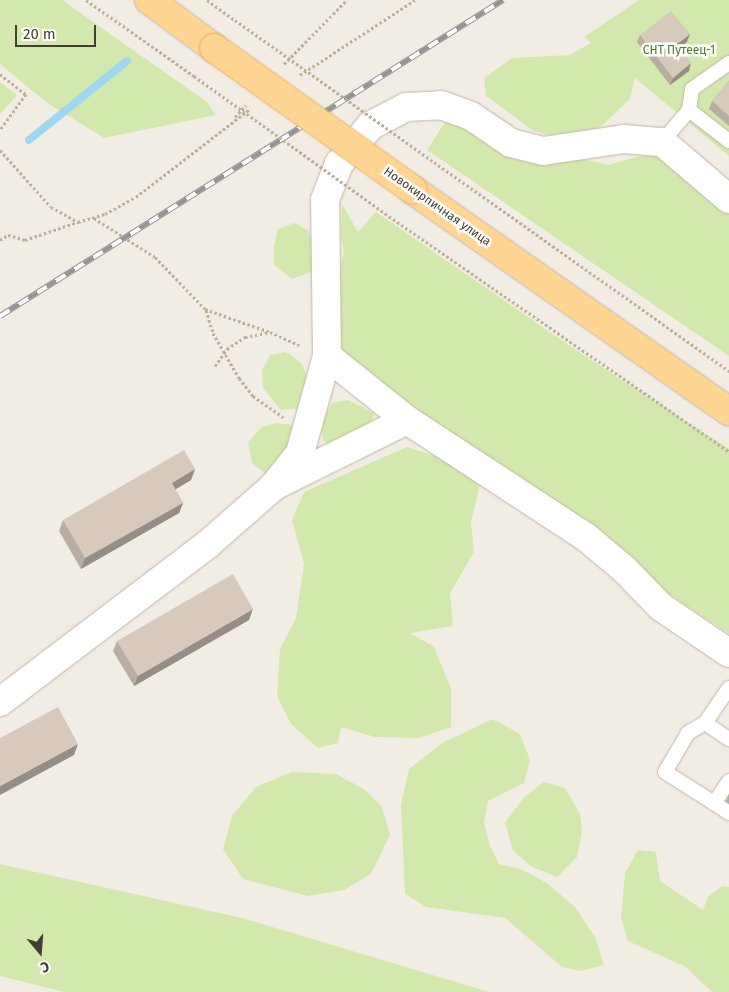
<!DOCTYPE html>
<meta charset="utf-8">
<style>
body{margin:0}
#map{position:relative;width:729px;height:992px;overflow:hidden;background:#f2ede4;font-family:"Fira Sans",sans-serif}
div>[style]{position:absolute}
.green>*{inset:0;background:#d3e8ac}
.stream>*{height:8px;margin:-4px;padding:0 4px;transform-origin:4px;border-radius:4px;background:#9fd7f1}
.path>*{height:3px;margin-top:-1.5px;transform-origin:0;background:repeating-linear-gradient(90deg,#c0ae98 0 2.5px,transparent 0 5px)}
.roads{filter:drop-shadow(0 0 1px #c1b6aa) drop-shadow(0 0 1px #c1b6aa)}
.service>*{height:14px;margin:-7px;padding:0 7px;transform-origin:7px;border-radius:7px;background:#fff}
.minor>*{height:28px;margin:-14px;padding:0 14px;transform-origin:14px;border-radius:14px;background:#fff}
.primary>*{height:28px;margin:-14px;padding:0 14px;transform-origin:14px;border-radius:14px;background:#ffd591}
.rail>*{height:5.5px;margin-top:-2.75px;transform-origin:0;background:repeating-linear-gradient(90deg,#fff 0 11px,#949494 0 22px);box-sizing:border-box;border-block:1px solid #949494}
.path-bridge>*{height:3px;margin-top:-1.5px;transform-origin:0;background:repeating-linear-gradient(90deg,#c0ae98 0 2.5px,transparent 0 5px)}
.bridges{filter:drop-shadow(0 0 1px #e5b060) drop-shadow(0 0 1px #e5b060)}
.primary-bridge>*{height:28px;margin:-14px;padding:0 14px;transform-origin:14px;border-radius:14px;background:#ffd591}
.wall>*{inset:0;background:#b9aea3}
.shaded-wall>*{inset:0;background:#968d84}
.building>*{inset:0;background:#d7cabd}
span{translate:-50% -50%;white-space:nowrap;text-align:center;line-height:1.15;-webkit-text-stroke:5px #fff;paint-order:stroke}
.park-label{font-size:12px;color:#4d7727}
.street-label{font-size:12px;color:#453d34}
.north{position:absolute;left:15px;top:927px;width:50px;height:50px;-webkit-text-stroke:4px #fff;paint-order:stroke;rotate:162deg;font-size:14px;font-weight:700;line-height:20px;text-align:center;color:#453d34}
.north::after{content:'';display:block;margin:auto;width:18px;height:22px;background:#453d34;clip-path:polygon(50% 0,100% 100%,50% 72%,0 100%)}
.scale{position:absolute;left:15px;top:25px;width:81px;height:22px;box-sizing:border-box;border:2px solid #453d34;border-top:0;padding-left:6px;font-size:15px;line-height:18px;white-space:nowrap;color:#453d34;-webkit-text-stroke:4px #fff;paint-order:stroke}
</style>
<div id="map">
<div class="green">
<div style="clip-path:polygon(0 0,62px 0,207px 102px,216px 115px,104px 138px,46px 102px,0 64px)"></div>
<div style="clip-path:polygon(639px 0,729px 0,729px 156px,635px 78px,630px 99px,597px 130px,564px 139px,534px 131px,486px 96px,484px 78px,512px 58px,570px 55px,591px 43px,584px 37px)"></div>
<div style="clip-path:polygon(0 82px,17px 95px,0 114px)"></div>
<div style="clip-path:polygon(451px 113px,571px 156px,609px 165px,636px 157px,662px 155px,729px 207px,729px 356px,427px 150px)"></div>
<div style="clip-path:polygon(342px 204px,358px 232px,376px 212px,582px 354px,729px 449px,729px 634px,667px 593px,622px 548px,394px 397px,337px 348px,340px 272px,344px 252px,341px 236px)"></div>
<div style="clip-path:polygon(294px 223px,308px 230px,315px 252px,313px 271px,292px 279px,274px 265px,274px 246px,278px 229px)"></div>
<div style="clip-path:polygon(286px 352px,301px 363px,310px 383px,304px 408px,281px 410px,263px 388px,262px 371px,270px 355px)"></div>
<div style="clip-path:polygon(348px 400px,374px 413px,370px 428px,334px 447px,323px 440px,321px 424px,332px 403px)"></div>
<div style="clip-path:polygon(276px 423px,292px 425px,300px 431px,267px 475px,252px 463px,248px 442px,262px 427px)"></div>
<div style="clip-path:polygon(407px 447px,448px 460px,480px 485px,471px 522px,474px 552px,450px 593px,453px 626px,410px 633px,434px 647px,451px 688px,451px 727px,419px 738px,375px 737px,341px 727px,338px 743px,318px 748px,291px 724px,277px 696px,280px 649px,296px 618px,304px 564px,292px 520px,304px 492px)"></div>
<div style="clip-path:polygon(493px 719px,520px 734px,530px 760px,524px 783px,488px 801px,484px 822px,490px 846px,499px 864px,523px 870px,548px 884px,575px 907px,595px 937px,604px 965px,581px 971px,562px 967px,505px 918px,426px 907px,405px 894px,401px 805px,409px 769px,442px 743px)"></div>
<div style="clip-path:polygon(292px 772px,336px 774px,364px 789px,382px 807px,390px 835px,371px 874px,344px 890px,308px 896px,243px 879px,223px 849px,232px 816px,256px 787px)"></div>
<div style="clip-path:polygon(544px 782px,565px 788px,580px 814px,582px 831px,577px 857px,557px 877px,530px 866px,513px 850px,505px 823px,524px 797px)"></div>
<div style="clip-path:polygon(638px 850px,656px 852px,660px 881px,703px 910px,708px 897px,722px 886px,729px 887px,729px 992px,712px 992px,686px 967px,628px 941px,621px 918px,625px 873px)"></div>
<div style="clip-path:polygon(0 864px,242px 918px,489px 992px,64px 992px,0 976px)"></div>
</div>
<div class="stream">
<div style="left:29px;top:140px;width:126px;rotate:-38.9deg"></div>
</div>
<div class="path">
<div style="left:86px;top:0;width:132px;rotate:35.1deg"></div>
<div style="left:207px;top:0;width:34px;rotate:36deg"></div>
<div style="left:284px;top:64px;width:90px;rotate:-45.5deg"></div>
<div style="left:0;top:74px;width:33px;rotate:38deg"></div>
<div style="left:26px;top:94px;width:44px;rotate:125.8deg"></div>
<div style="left:300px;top:75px;width:137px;rotate:-33.1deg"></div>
<div style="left:235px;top:117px;width:16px;rotate:-47deg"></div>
<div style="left:0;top:150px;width:76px;rotate:48.2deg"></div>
<div style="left:51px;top:207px;width:31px;rotate:29deg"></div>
<div style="left:78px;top:222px;width:28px;rotate:-17deg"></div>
<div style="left:105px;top:214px;width:35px;rotate:-29deg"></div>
<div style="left:136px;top:197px;width:145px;rotate:-37.7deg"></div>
<div style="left:434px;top:162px;width:362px;rotate:35.3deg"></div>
<div style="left:94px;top:218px;width:72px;rotate:32.6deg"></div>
<div style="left:155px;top:257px;width:72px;rotate:46.1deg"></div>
<div style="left:205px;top:309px;width:69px;rotate:19.5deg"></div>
<div style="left:393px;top:219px;width:409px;rotate:34.7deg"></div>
<div style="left:0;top:240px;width:9px;rotate:-32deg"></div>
<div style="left:8px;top:235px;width:18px;rotate:16deg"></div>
<div style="left:25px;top:240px;width:56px;rotate:-18.8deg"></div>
<div style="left:206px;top:310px;width:24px;rotate:73deg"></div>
<div style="left:213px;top:333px;width:52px;rotate:60deg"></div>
<div style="left:239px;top:378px;width:23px;rotate:52deg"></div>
<div style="left:253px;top:396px;width:37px;rotate:35deg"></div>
<div style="left:215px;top:366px;width:21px;rotate:-55deg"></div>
<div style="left:227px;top:349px;width:22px;rotate:-34deg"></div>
<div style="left:245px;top:337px;width:25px;rotate:-11deg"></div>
<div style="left:270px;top:332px;width:32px;rotate:24deg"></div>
</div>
<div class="roads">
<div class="service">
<div style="left:729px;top:63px;width:45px;rotate:144.9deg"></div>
<div style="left:692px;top:89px;width:21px;rotate:98deg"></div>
<div style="left:689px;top:110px;width:51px;rotate:37.8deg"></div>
<div style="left:662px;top:142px;width:42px;rotate:-49.8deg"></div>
<div style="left:729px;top:688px;width:42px;rotate:124.4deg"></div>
<div style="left:705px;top:723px;width:29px;rotate:34deg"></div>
<div style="left:705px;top:723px;width:20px;rotate:150deg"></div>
<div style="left:688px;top:733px;width:45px;rotate:120.5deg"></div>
<div style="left:665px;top:772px;width:58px;rotate:32.3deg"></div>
<div style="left:729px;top:781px;width:27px;rotate:124deg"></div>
<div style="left:714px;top:803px;width:18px;rotate:34deg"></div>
</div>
<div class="minor">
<div style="left:327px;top:356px;width:102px;rotate:38.7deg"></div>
<div style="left:407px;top:420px;width:214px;rotate:33.2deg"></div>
<div style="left:586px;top:537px;width:51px;rotate:40.2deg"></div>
<div style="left:625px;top:570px;width:52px;rotate:45.8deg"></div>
<div style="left:661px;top:607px;width:82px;rotate:34.1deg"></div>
<div style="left:274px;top:486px;width:42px;rotate:-51.8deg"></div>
<div style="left:300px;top:453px;width:101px;rotate:-74.4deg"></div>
<div style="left:327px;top:356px;width:156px;rotate:-90.7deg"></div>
<div style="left:325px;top:200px;width:39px;rotate:-69deg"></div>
<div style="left:339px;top:164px;width:49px;rotate:-50.8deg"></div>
<div style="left:370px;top:126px;width:41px;rotate:-27.8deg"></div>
<div style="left:406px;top:107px;width:35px;rotate:-3deg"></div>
<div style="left:441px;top:105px;width:32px;rotate:20deg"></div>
<div style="left:471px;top:116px;width:48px;rotate:34deg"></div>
<div style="left:511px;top:143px;width:33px;rotate:14deg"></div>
<div style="left:543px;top:151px;width:82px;rotate:-8.4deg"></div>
<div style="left:624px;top:139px;width:38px;rotate:5deg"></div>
<div style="left:662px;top:142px;width:88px;rotate:40.4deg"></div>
<div style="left:0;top:702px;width:261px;rotate:-37.2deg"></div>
<div style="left:208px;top:544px;width:88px;rotate:-41.3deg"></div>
<div style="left:274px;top:486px;width:148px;rotate:-26.4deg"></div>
</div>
<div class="primary">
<div style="left:149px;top:0;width:81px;rotate:36.4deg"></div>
<div style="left:413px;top:190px;width:386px;rotate:35deg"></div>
</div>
</div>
<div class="rail">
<div style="left:0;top:316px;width:594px;rotate:-32.14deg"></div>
</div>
<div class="path-bridge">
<div style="left:235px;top:20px;width:244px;rotate:35.5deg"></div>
<div style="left:194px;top:76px;width:245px;rotate:35.7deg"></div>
</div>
<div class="bridges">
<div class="primary-bridge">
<div style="left:214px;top:48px;width:244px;rotate:35.5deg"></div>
</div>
</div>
<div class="wall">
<div style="clip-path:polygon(640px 35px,687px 42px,680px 48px,689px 71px,670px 85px,637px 42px)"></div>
<div style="clip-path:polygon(729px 81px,729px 126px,709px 109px,712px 101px)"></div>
<div style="clip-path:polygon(195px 469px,191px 480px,175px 489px,183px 503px,179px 513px,81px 569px,59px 531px,63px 520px)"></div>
<div style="clip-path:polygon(249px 620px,134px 686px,113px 651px,117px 641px)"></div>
<div style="clip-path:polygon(729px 794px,729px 804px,726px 801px)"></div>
</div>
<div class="shaded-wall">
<div style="clip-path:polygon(690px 34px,687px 42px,674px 52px,677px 44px)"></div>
<div style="clip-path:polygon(691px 63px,689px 71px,670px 85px,673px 78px)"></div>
<div style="clip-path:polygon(195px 469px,191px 480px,168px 494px,172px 483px)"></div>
<div style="clip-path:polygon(183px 503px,179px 513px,81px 569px,85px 558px)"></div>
<div style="clip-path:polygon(253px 609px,249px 620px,134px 686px,138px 676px)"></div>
<div style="clip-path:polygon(78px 744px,74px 755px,0 795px,0 786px)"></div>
</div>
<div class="building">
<div style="clip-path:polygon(671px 11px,690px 34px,677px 44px,691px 63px,673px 78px,640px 35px)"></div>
<div style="clip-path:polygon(729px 81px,729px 116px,712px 101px)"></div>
<div style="clip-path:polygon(184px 450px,195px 469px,172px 483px,183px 503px,85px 558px,63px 520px)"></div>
<div style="clip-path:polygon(233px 574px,253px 609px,138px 676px,117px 641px)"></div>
<div style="clip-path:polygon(58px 707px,78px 744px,0 786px,0 738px)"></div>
</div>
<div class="park-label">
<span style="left:679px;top:51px">СНТ Путеец-1</span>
</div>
<div class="street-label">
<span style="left:437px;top:207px;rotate:35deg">Новокирпичная улица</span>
</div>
<div class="north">С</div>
<div class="scale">20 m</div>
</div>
